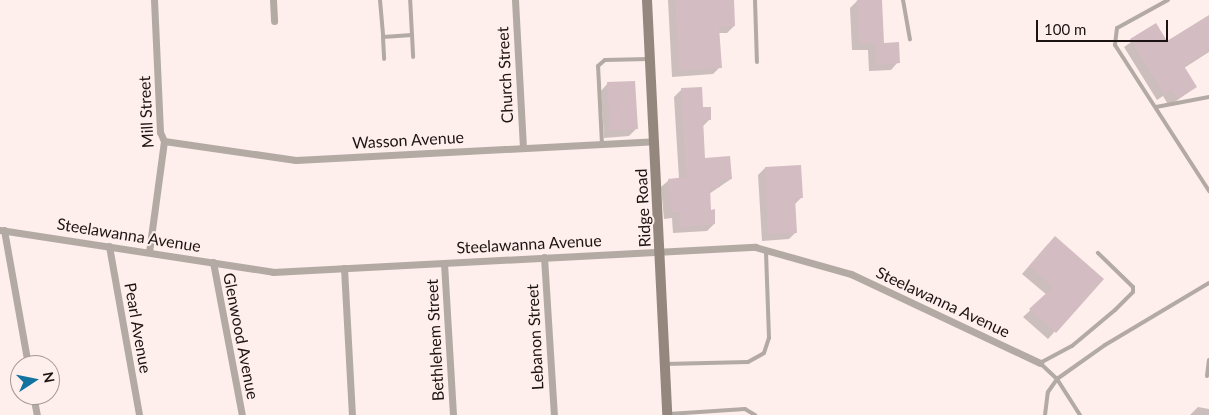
<!DOCTYPE html>
<style>
body{margin:0}
#map{position:relative;width:1209px;height:415px;overflow:hidden;background:#feeeec;font-family:Lato,sans-serif}
div>[style]{position:absolute}
.shadow>*{inset:0;background:#0003}
.building>*{inset:0;background:#d4bcc3}
.lane>*{height:4px;margin:-2px;padding:0 2px;transform-origin:2px;border-radius:2px;background:#b3aaa4}
.street>*{height:7px;margin:-3.5px;padding:0 3.5px;transform-origin:3.5px;border-radius:3.5px;background:#b3aaa4}
.secondary>*{height:10px;margin:-5px;padding:0 5px;transform-origin:5px;border-radius:5px;background:#94877e}
span{translate:-50% -50%;white-space:nowrap;text-align:center;line-height:1.15;-webkit-text-stroke:4px #feeeec;paint-order:stroke}
.street-label{font-size:16px;color:#1c1412}
.north{position:absolute;left:10px;top:355px;width:50px;height:50px;box-sizing:border-box;background:#feeeec;border:1px solid #a49795;border-radius:50%;rotate:79deg;font-size:14px;font-weight:700;line-height:20px;text-align:center;color:#1c1412}
.north::after{content:'';display:block;margin:auto;width:18px;height:22px;background:#1273a0;clip-path:polygon(50% 0,100% 100%,50% 72%,0 100%)}
.scale{position:absolute;left:1036px;top:20px;width:132px;height:22px;box-sizing:border-box;border:2px solid #1c1412;border-top:0;padding-left:6px;font-size:15px;line-height:18px;white-space:nowrap;color:#1c1412;-webkit-text-stroke:4px #feeeec;paint-order:stroke}
</style>
<div id="map">
<div class="shadow">
<div style="clip-path:polygon(668px 0,733px 0,734px 26px,727px 33px,718px 33px,720px 67px,713px 74px,672px 77px)"></div>
<div style="clip-path:polygon(881px 0,883px 44px,898px 62px,891px 70px,869px 71px,868px 50px,852px 50px,850px 8px,857px 1px)"></div>
<div style="clip-path:polygon(1209px 17px,1209px 52px,1184px 68px,1196px 87px,1169px 106px,1163px 96px,1157px 100px,1124px 47px,1156px 25px,1167px 43px)"></div>
<div style="clip-path:polygon(608px 83px,636px 129px,629px 136px,604px 138px,601px 91px)"></div>
<div style="clip-path:polygon(681px 90px,702px 108px,710px 119px,703px 126px,704px 159px,731px 179px,709px 194px,709px 211px,714px 224px,707px 231px,673px 233px,672px 218px,664px 219px,661px 187px,669px 180px,679px 179px,674px 97px)"></div>
<div style="clip-path:polygon(765px 168px,802px 197px,794px 205px,796px 232px,789px 239px,762px 241px,758px 175px)"></div>
<div style="clip-path:polygon(1048px 244px,1102px 279px,1048px 339px,1023px 317px,1047px 295px,1022px 274px)"></div>
<div style="clip-path:polygon(1198px 407px,1209px 409px,1209px 415px,1190px 415px)"></div>
</div>
<div class="building">
<div style="clip-path:polygon(675px 0,734px 0,735px 26px,719px 27px,722px 68px,679px 70px)"></div>
<div style="clip-path:polygon(857px 0,882px 0,884px 43px,899px 42px,900px 63px,876px 65px,875px 43px,859px 43px)"></div>
<div style="clip-path:polygon(1209px 15px,1209px 50px,1184px 66px,1197px 87px,1178px 99px,1171px 90px,1164px 94px,1130px 39px,1156px 23px,1167px 41px)"></div>
<div style="clip-path:polygon(635px 81px,638px 129px,610px 131px,607px 82px)"></div>
<div style="clip-path:polygon(702px 87px,703px 107px,711px 107px,711px 120px,703px 120px,705px 158px,730px 156px,732px 179px,719px 180px,720px 187px,710px 188px,711px 210px,715px 209px,715px 224px,680px 227px,679px 212px,671px 212px,668px 179px,686px 177px,681px 88px)"></div>
<div style="clip-path:polygon(801px 165px,803px 198px,795px 198px,797px 233px,768px 234px,765px 167px)"></div>
<div style="clip-path:polygon(1055px 236px,1104px 279px,1056px 333px,1029px 309px,1053px 287px,1029px 266px)"></div>
</div>
<div class="lane">
<div style="left:380px;top:0;width:37px;rotate:85deg"></div>
<div style="left:383px;top:37px;width:29px;rotate:-4deg"></div>
<div style="left:412px;top:35px;width:35px;rotate:-93deg"></div>
<div style="left:755px;top:0;width:62px;rotate:88.2deg"></div>
<div style="left:903px;top:0;width:40px;rotate:80deg"></div>
<div style="left:1168px;top:0;width:58px;rotate:151.2deg"></div>
<div style="left:1117px;top:28px;width:17px;rotate:97deg"></div>
<div style="left:1115px;top:45px;width:174px;rotate:57.2deg"></div>
<div style="left:412px;top:35px;width:22px;rotate:87deg"></div>
<div style="left:383px;top:37px;width:22px;rotate:87deg"></div>
<div style="left:1156px;top:107px;width:54px;rotate:-10.7deg"></div>
<div style="left:602px;top:144px;width:78px;rotate:-92.9deg"></div>
<div style="left:598px;top:66px;width:9px;rotate:-41deg"></div>
<div style="left:605px;top:60px;width:43px;rotate:-1.3deg"></div>
<div style="left:665px;top:364px;width:83px;rotate:-1.4deg"></div>
<div style="left:748px;top:362px;width:18px;rotate:-29deg"></div>
<div style="left:764px;top:353px;width:16px;rotate:-72deg"></div>
<div style="left:769px;top:338px;width:88px;rotate:-92deg"></div>
<div style="left:1207px;top:376px;width:16px;rotate:-83deg"></div>
<div style="left:669px;top:414px;width:76px;rotate:-3.8deg"></div>
<div style="left:745px;top:409px;width:12px;rotate:31deg"></div>
<div style="left:1045px;top:415px;width:23px;rotate:-83deg"></div>
<div style="left:1048px;top:392px;width:16px;rotate:-55deg"></div>
<div style="left:1057px;top:379px;width:23px;rotate:-137deg"></div>
<div style="left:1040px;top:363px;width:36px;rotate:-28deg"></div>
<div style="left:1072px;top:346px;width:56px;rotate:-39.9deg"></div>
<div style="left:1115px;top:310px;width:25px;rotate:-45deg"></div>
<div style="left:1133px;top:292px;width:5px;rotate:-90deg"></div>
<div style="left:1133px;top:287px;width:49px;rotate:-135.8deg"></div>
<div style="left:1080px;top:415px;width:43px;rotate:-122.6deg"></div>
<div style="left:1057px;top:379px;width:59px;rotate:-35.3deg"></div>
<div style="left:1105px;top:345px;width:121px;rotate:-30.8deg"></div>
</div>
<div class="street">
<div style="left:273px;top:0;width:21px;rotate:87deg"></div>
<div style="left:515px;top:0;width:148px;rotate:86.9deg"></div>
<div style="left:164px;top:141px;width:133px;rotate:8.2deg"></div>
<div style="left:296px;top:160px;width:359px;rotate:-3deg"></div>
<div style="left:0;top:230px;width:276px;rotate:8.7deg"></div>
<div style="left:273px;top:272px;width:483px;rotate:-3deg"></div>
<div style="left:755px;top:247px;width:100px;rotate:15.7deg"></div>
<div style="left:851px;top:274px;width:209px;rotate:25.2deg"></div>
<div style="left:4px;top:230px;width:137px;rotate:79.9deg"></div>
<div style="left:109px;top:246px;width:172px;rotate:79.9deg"></div>
<div style="left:149px;top:252px;width:112px;rotate:-82.3deg"></div>
<div style="left:164px;top:141px;width:10px;rotate:-114deg"></div>
<div style="left:160px;top:132px;width:132px;rotate:-92.6deg"></div>
<div style="left:544px;top:257px;width:158px;rotate:86.4deg"></div>
<div style="left:213px;top:262px;width:156px;rotate:79.3deg"></div>
<div style="left:444px;top:263px;width:152px;rotate:86.6deg"></div>
<div style="left:344px;top:268px;width:147px;rotate:86.9deg"></div>
<div style="left:33px;top:395px;width:20px;rotate:79deg"></div>
</div>
<div class="secondary">
<div style="left:647px;top:0;width:415px;rotate:87.2deg"></div>
</div>
<div class="street-label">
<span style="left:505px;top:75px;rotate:-93deg">Church Street</span>
<span style="left:146px;top:112px;rotate:-93deg">Mill Street</span>
<span style="left:408px;top:140px;rotate:-3deg">Wasson Avenue</span>
<span style="left:643px;top:208px;rotate:-93deg">Ridge Road</span>
<span style="left:129px;top:235px;rotate:9deg">Steelawanna Avenue</span>
<span style="left:529px;top:244px;rotate:-3deg">Steelawanna Avenue</span>
<span style="left:943px;top:302px;rotate:25deg">Steelawanna Avenue</span>
<span style="left:138px;top:328px;rotate:80deg">Pearl Avenue</span>
<span style="left:241px;top:336px;rotate:79deg">Glenwood Avenue</span>
<span style="left:535px;top:337px;rotate:-93deg">Lebanon Street</span>
<span style="left:435px;top:340px;rotate:-93deg">Bethlehem Street</span>
</div>
<div class="north">N</div>
<div class="scale">100 m</div>
</div>
